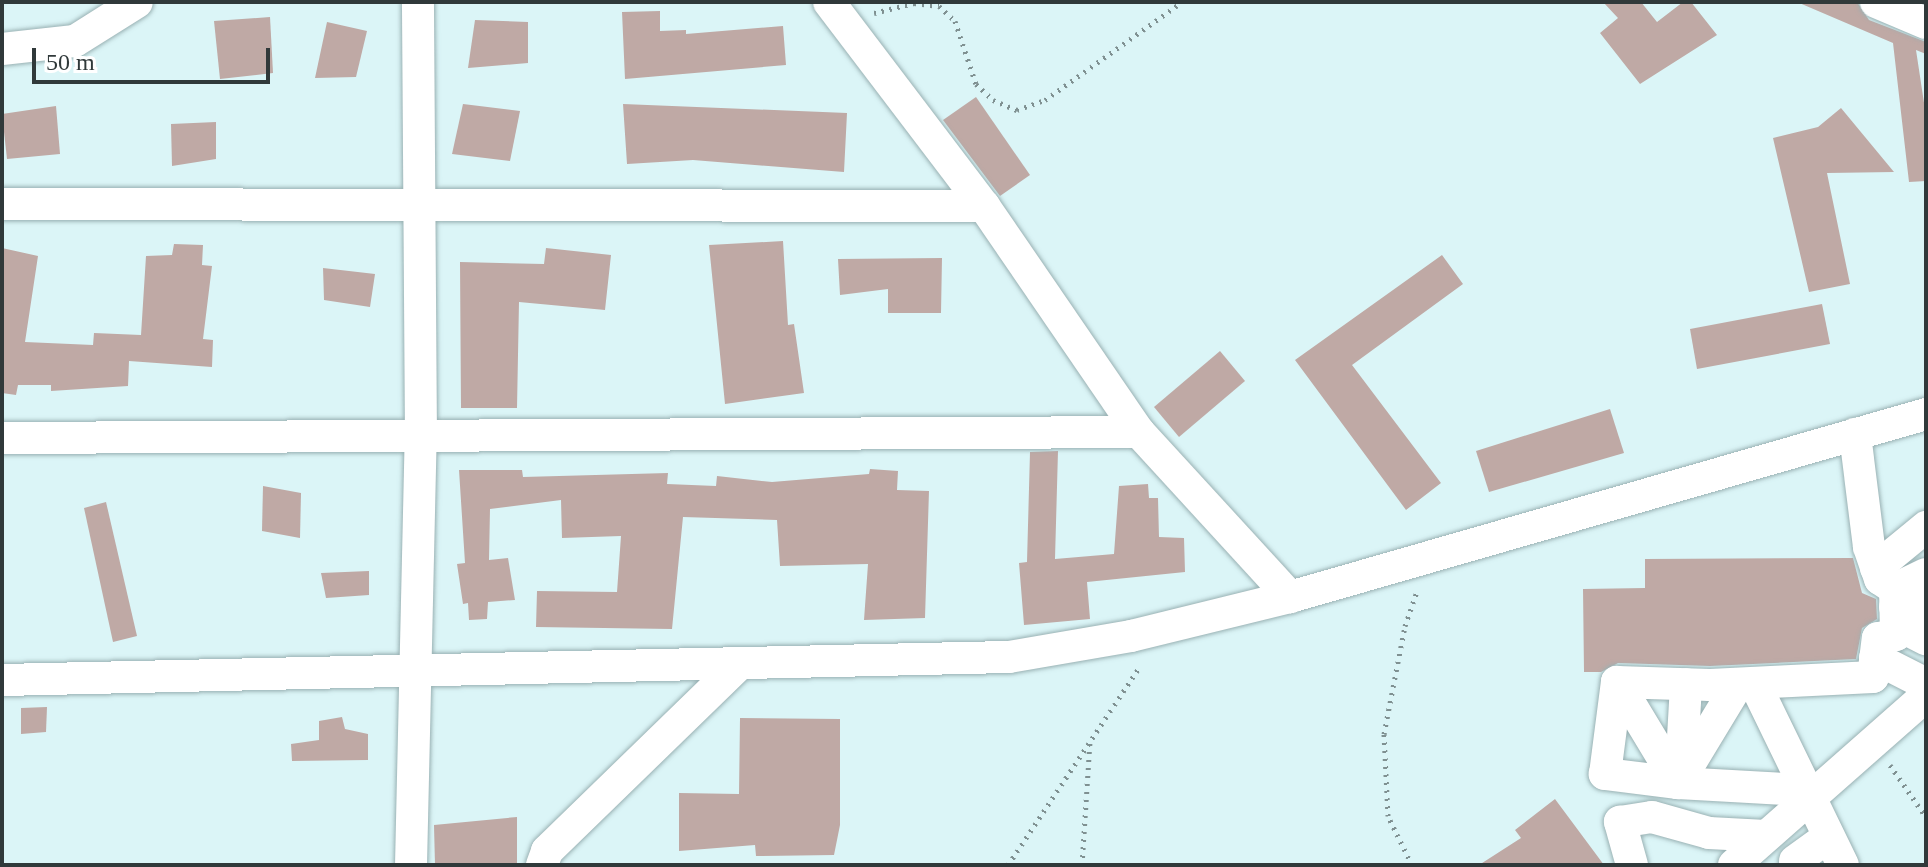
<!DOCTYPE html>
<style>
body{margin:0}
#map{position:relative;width:1928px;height:867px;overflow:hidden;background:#dbf5f7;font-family:"Times New Roman",serif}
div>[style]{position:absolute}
.building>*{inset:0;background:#bfa9a5}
.path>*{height:5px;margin-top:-2.5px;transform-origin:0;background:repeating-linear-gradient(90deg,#7f9091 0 2px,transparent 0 8px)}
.roads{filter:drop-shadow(0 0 2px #99b1b3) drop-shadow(0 0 2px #99b1b3)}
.minor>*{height:32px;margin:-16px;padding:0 16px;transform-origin:16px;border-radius:16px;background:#fff}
span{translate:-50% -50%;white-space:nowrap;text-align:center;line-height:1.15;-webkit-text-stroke:6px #fff;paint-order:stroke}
.frame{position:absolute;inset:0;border:4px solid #30393a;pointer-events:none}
.scale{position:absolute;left:32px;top:48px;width:238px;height:36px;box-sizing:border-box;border:4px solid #30393a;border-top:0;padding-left:10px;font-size:24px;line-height:28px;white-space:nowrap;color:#30393a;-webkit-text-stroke:6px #fff;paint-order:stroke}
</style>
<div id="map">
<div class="building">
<div style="clip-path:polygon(1603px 2px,1641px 2px,1657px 22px,1683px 2px,1691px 2px,1717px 35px,1640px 84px,1600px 33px,1618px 18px)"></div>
<div style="clip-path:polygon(1797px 2px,1857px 2px,1869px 20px,1926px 42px,1926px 54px,1916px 50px,1926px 116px,1926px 181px,1909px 182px,1893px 43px)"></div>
<div style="clip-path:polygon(660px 11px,660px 31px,686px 30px,686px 34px,783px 26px,786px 65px,625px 79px,622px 12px)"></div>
<div style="clip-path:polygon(270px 17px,273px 73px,220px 79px,214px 21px)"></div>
<div style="clip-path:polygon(475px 20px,528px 22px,528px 63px,468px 68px)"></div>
<div style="clip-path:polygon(327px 22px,367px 31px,356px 77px,315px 78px)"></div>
<div style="clip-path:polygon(976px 97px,1030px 175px,1000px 196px,943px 120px)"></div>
<div style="clip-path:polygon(463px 104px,520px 111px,510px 161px,452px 154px)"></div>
<div style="clip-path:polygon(623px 104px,847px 113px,844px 172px,693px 160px,627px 164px)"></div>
<div style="clip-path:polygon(56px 106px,60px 154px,7px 159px,2px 114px)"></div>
<div style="clip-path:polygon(1841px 108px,1894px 172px,1827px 173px,1850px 284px,1809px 292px,1773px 138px,1818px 127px)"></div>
<div style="clip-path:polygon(216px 122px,216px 159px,172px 166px,171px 124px)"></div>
<div style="clip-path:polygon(783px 241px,788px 325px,794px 324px,804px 393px,725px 404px,709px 245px)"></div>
<div style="clip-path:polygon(174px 244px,203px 245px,202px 265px,212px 266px,203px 339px,213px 340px,212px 367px,129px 361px,128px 386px,51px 391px,51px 385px,18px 385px,16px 395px,2px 393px,2px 248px,38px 256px,25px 342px,93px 345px,94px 333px,141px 335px,146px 256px,172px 255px)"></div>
<div style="clip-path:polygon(546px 248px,611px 255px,605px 310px,519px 302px,517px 408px,461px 408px,460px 262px,544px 264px)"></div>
<div style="clip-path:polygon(1442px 255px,1463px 284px,1352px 365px,1441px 483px,1406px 510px,1295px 360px)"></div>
<div style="clip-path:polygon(942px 258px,941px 313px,888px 313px,888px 289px,840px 295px,838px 259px)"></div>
<div style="clip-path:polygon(323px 268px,375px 274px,370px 307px,324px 300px)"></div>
<div style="clip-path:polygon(1822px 304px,1830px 344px,1697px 369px,1690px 329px)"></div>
<div style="clip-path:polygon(1220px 351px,1245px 381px,1179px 437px,1154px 407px)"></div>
<div style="clip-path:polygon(1610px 409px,1624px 453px,1489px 492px,1476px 451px)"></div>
<div style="clip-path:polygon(1058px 451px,1055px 559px,1114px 554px,1119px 486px,1148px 484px,1149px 498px,1158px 498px,1159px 537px,1184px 538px,1185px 572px,1087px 582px,1090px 619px,1024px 625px,1019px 563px,1027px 562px,1030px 452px)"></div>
<div style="clip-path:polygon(870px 469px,898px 471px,897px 490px,929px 491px,925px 618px,864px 620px,868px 564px,780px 566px,777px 520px,683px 517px,672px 629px,536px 627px,537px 591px,617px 592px,621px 536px,562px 538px,561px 500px,490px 509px,489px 560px,508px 558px,515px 600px,488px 602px,487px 619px,469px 620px,468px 603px,463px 604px,457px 564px,465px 563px,459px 470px,522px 470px,523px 477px,668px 473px,667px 484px,716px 486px,717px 476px,772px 482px,869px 474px)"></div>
<div style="clip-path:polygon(263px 486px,301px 493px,300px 538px,262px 531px)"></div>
<div style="clip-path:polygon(106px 502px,137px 636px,113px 642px,84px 508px)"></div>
<div style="clip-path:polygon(1853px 558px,1862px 593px,1876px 599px,1877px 619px,1862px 628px,1856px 659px,1710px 666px,1618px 663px,1601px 672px,1584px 672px,1583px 589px,1645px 588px,1645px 559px)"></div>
<div style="clip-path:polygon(369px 571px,369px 595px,326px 598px,321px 573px)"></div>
<div style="clip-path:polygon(47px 707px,46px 732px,21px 734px,21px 708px)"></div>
<div style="clip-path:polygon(342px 717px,345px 729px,368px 734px,368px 760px,292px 761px,291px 744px,319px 740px,319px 721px)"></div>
<div style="clip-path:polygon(740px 718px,840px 719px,840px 825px,834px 855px,756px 856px,755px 845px,679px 851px,679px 793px,739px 794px)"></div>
<div style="clip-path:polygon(1555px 799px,1604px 865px,1479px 865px,1521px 838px,1515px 830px)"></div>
<div style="clip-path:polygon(517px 817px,517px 865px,435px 865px,434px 825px)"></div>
</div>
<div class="path">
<div style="left:874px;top:13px;width:41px;rotate:-14deg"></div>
<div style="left:914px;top:3px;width:25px;rotate:7deg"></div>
<div style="left:939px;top:6px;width:22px;rotate:43deg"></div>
<div style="left:955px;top:21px;width:66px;rotate:71.6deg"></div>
<div style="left:976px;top:84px;width:23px;rotate:43deg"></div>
<div style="left:993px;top:100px;width:26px;rotate:23deg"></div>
<div style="left:1017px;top:110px;width:30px;rotate:-20deg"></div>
<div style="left:1045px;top:100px;width:168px;rotate:-35.6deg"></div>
<div style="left:1890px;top:765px;width:63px;rotate:55.3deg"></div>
<div style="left:1008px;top:865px;width:239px;rotate:-56.4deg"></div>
<div style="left:1082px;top:865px;width:123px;rotate:-86.3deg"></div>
<div style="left:1412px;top:865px;width:55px;rotate:-116.1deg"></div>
<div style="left:1388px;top:816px;width:82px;rotate:-92.8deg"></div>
<div style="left:1384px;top:734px;width:110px;rotate:-79deg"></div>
<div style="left:1405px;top:626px;width:36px;rotate:-71deg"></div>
</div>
<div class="roads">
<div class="minor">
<div style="left:829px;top:2px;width:256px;rotate:52.8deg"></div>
<div style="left:984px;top:206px;width:274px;rotate:55.6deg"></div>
<div style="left:1139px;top:432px;width:224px;rotate:47.5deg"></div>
<div style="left:1876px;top:2px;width:54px;rotate:22.8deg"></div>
<div style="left:2px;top:49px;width:73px;rotate:-6.3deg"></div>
<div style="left:75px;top:41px;width:73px;rotate:-32.2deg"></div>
<div style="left:2px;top:204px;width:982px;rotate:0.12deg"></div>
<div style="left:2px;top:438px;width:1137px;rotate:-0.3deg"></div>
<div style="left:1876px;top:568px;width:65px;rotate:-39.4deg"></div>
<div style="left:1895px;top:589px;width:34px;rotate:-26deg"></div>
<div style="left:1895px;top:607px;width:31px"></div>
<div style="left:1896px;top:624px;width:34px;rotate:27deg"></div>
<div style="left:1875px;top:658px;width:57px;rotate:27deg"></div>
<div style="left:2px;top:680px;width:1007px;rotate:-1.31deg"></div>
<div style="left:1009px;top:657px;width:124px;rotate:-9.8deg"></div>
<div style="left:1131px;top:636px;width:164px;rotate:-13.8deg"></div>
<div style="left:1290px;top:597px;width:662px;rotate:-16.05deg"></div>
<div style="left:1617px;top:682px;width:118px;rotate:58.9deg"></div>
<div style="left:1678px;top:783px;width:74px;rotate:-173deg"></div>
<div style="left:1605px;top:774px;width:93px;rotate:-82.6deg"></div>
<div style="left:1617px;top:682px;width:93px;rotate:1.8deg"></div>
<div style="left:1710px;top:685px;width:163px;rotate:-2.8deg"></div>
<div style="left:1873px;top:677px;width:39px;rotate:-83deg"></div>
<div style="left:1878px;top:638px;width:18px;rotate:-9deg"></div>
<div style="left:1896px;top:635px;width:46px;rotate:-91.2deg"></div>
<div style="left:1895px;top:589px;width:18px;rotate:-146deg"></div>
<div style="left:1880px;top:579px;width:34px;rotate:-109deg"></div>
<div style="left:1869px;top:547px;width:114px;rotate:-97.1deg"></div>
<div style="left:1738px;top:684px;width:116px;rotate:121.2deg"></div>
<div style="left:1678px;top:783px;width:125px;rotate:3.2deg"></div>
<div style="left:1755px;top:684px;width:201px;rotate:64.1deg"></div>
<div style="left:1681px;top:772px;width:88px;rotate:-86.7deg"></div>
<div style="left:1795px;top:861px;width:41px;rotate:-36deg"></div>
<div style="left:411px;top:865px;width:426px;rotate:-88.7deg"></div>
<div style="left:421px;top:439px;width:437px;rotate:-90.4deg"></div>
<div style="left:542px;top:865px;width:15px;rotate:-70deg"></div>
<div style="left:547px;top:851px;width:268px;rotate:-44.2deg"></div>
<div style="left:1632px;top:865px;width:45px;rotate:-105.6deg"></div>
<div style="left:1620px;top:822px;width:32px;rotate:-9deg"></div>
<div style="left:1652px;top:817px;width:59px;rotate:15.7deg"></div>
<div style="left:1709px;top:833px;width:57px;rotate:3deg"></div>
<div style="left:1734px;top:865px;width:256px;rotate:-41.4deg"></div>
</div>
</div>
<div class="frame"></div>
<div class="scale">50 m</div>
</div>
